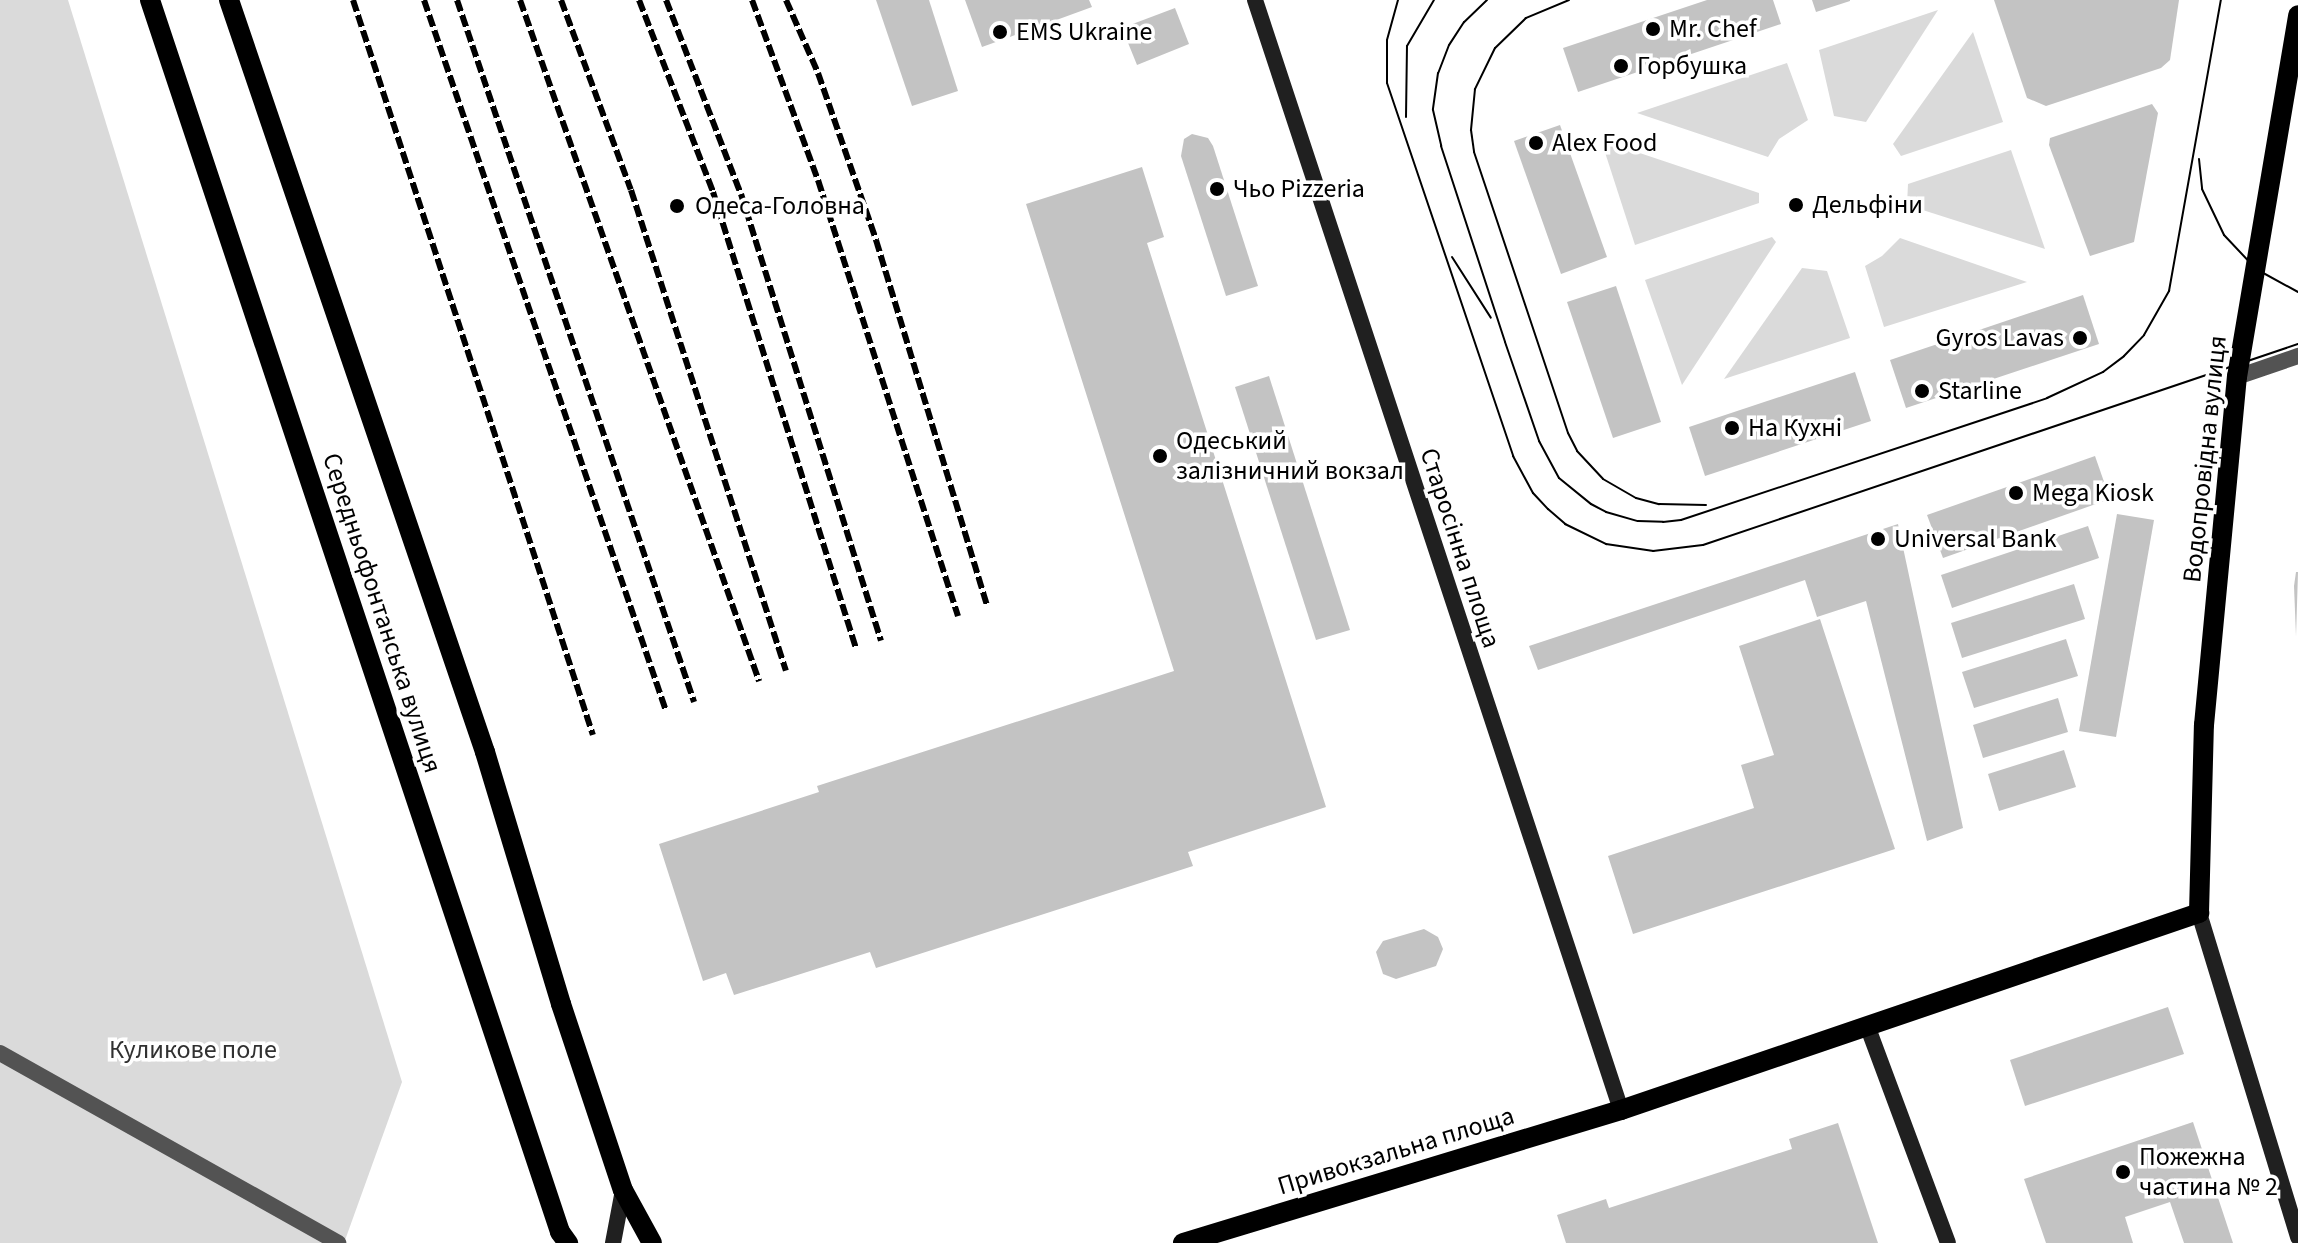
<!DOCTYPE html>
<meta charset="utf-8">
<style>
body{margin:0}
#map{position:relative;width:2298px;height:1243px;overflow:hidden;background:#fff;font-family:"Source Sans 3",sans-serif}
div>[style]{position:absolute}
.green>*{inset:0;background:#dadada}
.building>*{inset:0;background:#c3c3c3}
.pedestrian>*{height:16px;margin:-8px;padding:0 8px;transform-origin:8px;border-radius:8px;background:#535353}
.tertiary>*{height:16px;margin:-8px;padding:0 8px;transform-origin:8px;border-radius:8px;background:#535353}
.secondary>*{height:16px;margin:-8px;padding:0 8px;transform-origin:8px;border-radius:8px;background:#202020}
.primary>*{height:20px;margin:-10px;padding:0 10px;transform-origin:10px;border-radius:10px;background:#000}
.tram>*{height:2px;margin:-1px;padding:0 1px;transform-origin:1px;border-radius:1px;background:#000}
.rail>*{height:6px;margin-top:-3px;transform-origin:0;background:repeating-linear-gradient(90deg,#000 0 12px,transparent 0 16px)}
.dots>*{width:22px;height:22px;translate:-50% -50%;box-sizing:border-box;border:4px solid #fff;border-radius:50%}
span{translate:-50% -50%;white-space:nowrap;text-align:center;line-height:1.15;-webkit-text-stroke:7px #fff;paint-order:stroke}
.poi-label{font-size:26px;color:#000}
.left{translate:0 -50%;text-align:left}
.right{translate:-100% -50%;text-align:right}
.street-label{font-size:26px;color:#000}
.park-label{font-size:26px;color:#313131}
</style>
<div id="map">
<div class="green">
<div style="clip-path:polygon(0 0,68px 0,402px 1082px,344px 1243px,0 1243px)"></div>
<div style="clip-path:polygon(1938px 10px,1866px 122px,1834px 116px,1819px 50px)"></div>
<div style="clip-path:polygon(1973px 32px,2003px 122px,1901px 156px,1893px 144px)"></div>
<div style="clip-path:polygon(1787px 63px,1808px 120px,1779px 139px,1768px 157px,1637px 113px)"></div>
<div style="clip-path:polygon(1601px 140px,1759px 193px,1759px 203px,1635px 245px)"></div>
<div style="clip-path:polygon(2011px 150px,2045px 249px,1907px 205px,1908px 184px)"></div>
<div style="clip-path:polygon(1772px 237px,1776px 242px,1682px 385px,1645px 280px)"></div>
<div style="clip-path:polygon(1900px 238px,2027px 282px,1884px 327px,1865px 266px,1882px 256px)"></div>
<div style="clip-path:polygon(1802px 268px,1827px 271px,1850px 338px,1724px 379px)"></div>
</div>
<div class="building">
<div style="clip-path:polygon(876px 0,929px 0,958px 91px,912px 106px)"></div>
<div style="clip-path:polygon(965px 0,1089px 0,1092px 7px,982px 47px)"></div>
<div style="clip-path:polygon(1707px 0,1773px 0,1781px 24px,1578px 92px,1563px 48px)"></div>
<div style="clip-path:polygon(1812px 0,1850px 0,1850px 1px,1816px 12px)"></div>
<div style="clip-path:polygon(1994px 0,2179px 0,2170px 60px,2161px 68px,2046px 106px,2027px 98px)"></div>
<div style="clip-path:polygon(1175px 8px,1189px 44px,1137px 65px,1122px 28px)"></div>
<div style="clip-path:polygon(2152px 104px,2158px 113px,2134px 242px,2090px 256px,2049px 145px,2050px 138px)"></div>
<div style="clip-path:polygon(1560px 125px,1607px 257px,1561px 274px,1514px 141px)"></div>
<div style="clip-path:polygon(1192px 134px,1208px 138px,1213px 146px,1258px 286px,1226px 296px,1181px 156px,1184px 139px)"></div>
<div style="clip-path:polygon(1142px 167px,1164px 237px,1147px 243px,1326px 807px,1188px 852px,1193px 866px,876px 968px,870px 952px,734px 995px,726px 973px,703px 981px,659px 844px,819px 792px,817px 786px,1174px 671px,1026px 204px)"></div>
<div style="clip-path:polygon(1616px 286px,1661px 422px,1613px 438px,1567px 302px)"></div>
<div style="clip-path:polygon(2083px 295px,2099px 344px,1906px 408px,1890px 360px)"></div>
<div style="clip-path:polygon(1855px 372px,1871px 421px,1705px 476px,1689px 427px)"></div>
<div style="clip-path:polygon(1269px 376px,1350px 630px,1316px 640px,1235px 387px)"></div>
<div style="clip-path:polygon(2095px 456px,2110px 499px,1943px 558px,1927px 515px)"></div>
<div style="clip-path:polygon(2117px 514px,2154px 520px,2116px 737px,2079px 731px)"></div>
<div style="clip-path:polygon(1898px 524px,1963px 828px,1927px 841px,1866px 601px,1817px 617px,1805px 580px,1538px 670px,1529px 646px)"></div>
<div style="clip-path:polygon(2088px 526px,2099px 558px,1952px 608px,1941px 575px)"></div>
<div style="clip-path:polygon(2296px 572px,2298px 572px,2296px 636px,2294px 586px)"></div>
<div style="clip-path:polygon(2074px 584px,2085px 619px,1962px 658px,1951px 623px)"></div>
<div style="clip-path:polygon(1820px 619px,1895px 849px,1633px 934px,1608px 856px,1754px 808px,1741px 765px,1774px 755px,1739px 646px)"></div>
<div style="clip-path:polygon(2066px 639px,2078px 676px,1974px 708px,1962px 672px)"></div>
<div style="clip-path:polygon(2058px 698px,2068px 732px,1983px 758px,1973px 725px)"></div>
<div style="clip-path:polygon(2064px 750px,2076px 787px,1999px 811px,1988px 774px)"></div>
<div style="clip-path:polygon(1424px 929px,1438px 937px,1443px 949px,1436px 966px,1396px 979px,1383px 974px,1376px 952px,1383px 941px)"></div>
<div style="clip-path:polygon(2168px 1007px,2184px 1054px,2025px 1106px,2010px 1060px)"></div>
<div style="clip-path:polygon(2193px 1122px,2233px 1243px,2184px 1243px,2170px 1202px,2125px 1217px,2133px 1243px,2046px 1243px,2024px 1179px)"></div>
<div style="clip-path:polygon(1838px 1123px,1878px 1243px,1566px 1243px,1557px 1215px,1606px 1199px,1609px 1208px,1792px 1149px,1789px 1139px)"></div>
</div>
<div class="pedestrian">
<div style="left:0;top:1053px;width:388px;rotate:29.3deg"></div>
</div>
<div class="tertiary">
<div style="left:2237px;top:377px;width:65px;rotate:-19deg"></div>
</div>
<div class="secondary">
<div style="left:1255px;top:0;width:1169px;rotate:71.75deg"></div>
<div style="left:2199px;top:913px;width:339px;rotate:73deg"></div>
<div style="left:1868px;top:1028px;width:229px;rotate:69.6deg"></div>
<div style="left:613px;top:1243px;width:54px;rotate:-79.3deg"></div>
</div>
<div class="primary">
<div style="left:150px;top:0;width:1298px;rotate:71.59deg"></div>
<div style="left:560px;top:1232px;width:14px;rotate:54deg"></div>
<div style="left:229px;top:0;width:794px;rotate:71.2deg"></div>
<div style="left:485px;top:752px;width:263px;rotate:73.2deg"></div>
<div style="left:561px;top:1004px;width:196px;rotate:71.6deg"></div>
<div style="left:623px;top:1190px;width:60px;rotate:61.3deg"></div>
<div style="left:1183px;top:1243px;width:458px;rotate:-16.9deg"></div>
<div style="left:1621px;top:1110px;width:611px;rotate:-18.82deg"></div>
<div style="left:2199px;top:913px;width:188px;rotate:-88.5deg"></div>
<div style="left:2204px;top:725px;width:350px;rotate:-84.6deg"></div>
<div style="left:2237px;top:377px;width:367px;rotate:-80.4deg"></div>
</div>
<div class="tram">
<div style="left:1398px;top:0;width:41px;rotate:105.4deg"></div>
<div style="left:1387px;top:40px;width:43px;rotate:90deg"></div>
<div style="left:1387px;top:83px;width:394px;rotate:71.3deg"></div>
<div style="left:1513px;top:456px;width:42px;rotate:61.6deg"></div>
<div style="left:1533px;top:493px;width:22px;rotate:47deg"></div>
<div style="left:1548px;top:509px;width:23px;rotate:41deg"></div>
<div style="left:1565px;top:524px;width:46px;rotate:26deg"></div>
<div style="left:1606px;top:544px;width:48px;rotate:8.5deg"></div>
<div style="left:1653px;top:551px;width:50px;rotate:-6.8deg"></div>
<div style="left:1703px;top:545px;width:628px;rotate:-18.67deg"></div>
<div style="left:1487px;top:0;width:32px;rotate:136deg"></div>
<div style="left:1464px;top:22px;width:27px;rotate:123deg"></div>
<div style="left:1449px;top:45px;width:30px;rotate:111deg"></div>
<div style="left:1438px;top:73px;width:37px;rotate:98deg"></div>
<div style="left:1433px;top:110px;width:37px;rotate:77deg"></div>
<div style="left:1441px;top:146px;width:206px;rotate:71.9deg"></div>
<div style="left:1505px;top:342px;width:105px;rotate:71deg"></div>
<div style="left:1539px;top:441px;width:42px;rotate:61.6deg"></div>
<div style="left:1559px;top:478px;width:41px;rotate:39.1deg"></div>
<div style="left:1591px;top:504px;width:17px;rotate:28deg"></div>
<div style="left:1606px;top:512px;width:33px;rotate:16deg"></div>
<div style="left:1638px;top:521px;width:25px;rotate:2deg"></div>
<div style="left:1663px;top:522px;width:18px;rotate:-6deg"></div>
<div style="left:1681px;top:520px;width:386px;rotate:-18.4deg"></div>
<div style="left:2047px;top:398px;width:62px;rotate:-24.9deg"></div>
<div style="left:2103px;top:372px;width:26px;rotate:-37deg"></div>
<div style="left:2124px;top:356px;width:29px;rotate:-46deg"></div>
<div style="left:2144px;top:335px;width:51px;rotate:-60.4deg"></div>
<div style="left:2169px;top:291px;width:296px;rotate:-79.9deg"></div>
<div style="left:1569px;top:0;width:47px;rotate:157.3deg"></div>
<div style="left:1526px;top:18px;width:43px;rotate:135.9deg"></div>
<div style="left:1495px;top:48px;width:46px;rotate:116deg"></div>
<div style="left:1475px;top:89px;width:41px;rotate:95.6deg"></div>
<div style="left:1471px;top:130px;width:22px;rotate:82deg"></div>
<div style="left:1474px;top:152px;width:296px;rotate:71.5deg"></div>
<div style="left:1568px;top:433px;width:20px;rotate:63deg"></div>
<div style="left:1577px;top:451px;width:38px;rotate:47deg"></div>
<div style="left:1603px;top:479px;width:38px;rotate:30deg"></div>
<div style="left:1636px;top:498px;width:24px;rotate:15deg"></div>
<div style="left:1659px;top:504px;width:47px;rotate:1.2deg"></div>
<div style="left:1406px;top:117px;width:71px;rotate:-89.2deg"></div>
<div style="left:1407px;top:46px;width:53px;rotate:-59.6deg"></div>
<div style="left:2199px;top:159px;width:30px;rotate:84deg"></div>
<div style="left:2202px;top:189px;width:51px;rotate:64.4deg"></div>
<div style="left:2224px;top:235px;width:47px;rotate:46.7deg"></div>
<div style="left:2256px;top:269px;width:48px;rotate:28.7deg"></div>
<div style="left:1452px;top:257px;width:72px;rotate:57.4deg"></div>
</div>
<div class="rail">
<div style="left:353px;top:0;width:773px;rotate:71.92deg"></div>
<div style="left:424px;top:0;width:751px;rotate:71.2deg"></div>
<div style="left:457px;top:0;width:741px;rotate:71.34deg"></div>
<div style="left:520px;top:0;width:722px;rotate:70.66deg"></div>
<div style="left:561px;top:0;width:202px;rotate:69.8deg"></div>
<div style="left:631px;top:190px;width:505px;rotate:72.14deg"></div>
<div style="left:639px;top:0;width:206px;rotate:68.9deg"></div>
<div style="left:713px;top:192px;width:479px;rotate:72.6deg"></div>
<div style="left:666px;top:0;width:208px;rotate:68.9deg"></div>
<div style="left:741px;top:194px;width:468px;rotate:72.6deg"></div>
<div style="left:752px;top:0;width:192px;rotate:69.9deg"></div>
<div style="left:818px;top:180px;width:458px;rotate:72.2deg"></div>
<div style="left:786px;top:0;width:80px;rotate:66.3deg"></div>
<div style="left:818px;top:73px;width:177px;rotate:70.8deg"></div>
<div style="left:876px;top:240px;width:382px;rotate:73.1deg"></div>
</div>
<div class="dots">
<div style="left:1653px;top:29px;background:#000"></div>
<div style="left:1000px;top:32px;background:#000"></div>
<div style="left:1621px;top:66px;background:#000"></div>
<div style="left:1536px;top:143px;background:#000"></div>
<div style="left:1217px;top:189px;background:#000"></div>
<div style="left:1796px;top:205px;background:#000"></div>
<div style="left:677px;top:206px;background:#000"></div>
<div style="left:2080px;top:338px;background:#000"></div>
<div style="left:1922px;top:391px;background:#000"></div>
<div style="left:1732px;top:428px;background:#000"></div>
<div style="left:1160px;top:456px;background:#000"></div>
<div style="left:2016px;top:493px;background:#000"></div>
<div style="left:1878px;top:539px;background:#000"></div>
<div style="left:2123px;top:1172px;background:#000"></div>
</div>
<div class="poi-label">
<span class="left" style="left:1669px;top:29px">Mr. Chef</span>
<span class="left" style="left:1016px;top:32px">EMS Ukraine</span>
<span class="left" style="left:1637px;top:66px">Горбушка</span>
<span class="left" style="left:1552px;top:143px">Alex Food</span>
<span class="left" style="left:1233px;top:189px">Чьо Pizzeria</span>
<span class="left" style="left:1812px;top:205px">Дельфіни</span>
<span class="left" style="left:695px;top:206px">Одеса-Головна</span>
<span class="right" style="left:2064px;top:338px">Gyros Lavas</span>
<span class="left" style="left:1938px;top:391px">Starline</span>
<span class="left" style="left:1748px;top:428px">На Кухнi</span>
<span class="left" style="left:1176px;top:456px">Одеський<br>залізничний вокзал</span>
<span class="left" style="left:2032px;top:493px">Mega Kiosk</span>
<span class="left" style="left:1894px;top:539px">Universal Bank</span>
<span class="left" style="left:2139px;top:1172px">Пожежна<br>частина № 2</span>
</div>
<div class="street-label">
<span style="left:2205px;top:459px;rotate:-84deg">Водопровідна вулиця</span>
<span style="left:1460px;top:548px;rotate:72deg">Старосінна площа</span>
<span style="left:382px;top:613px;rotate:72deg">Середньофонтанська вулиця</span>
<span style="left:1396px;top:1151px;rotate:-17deg">Привокзальна площа</span>
</div>
<div class="park-label">
<span style="left:193px;top:1050px">Куликове поле</span>
</div>
</div>
